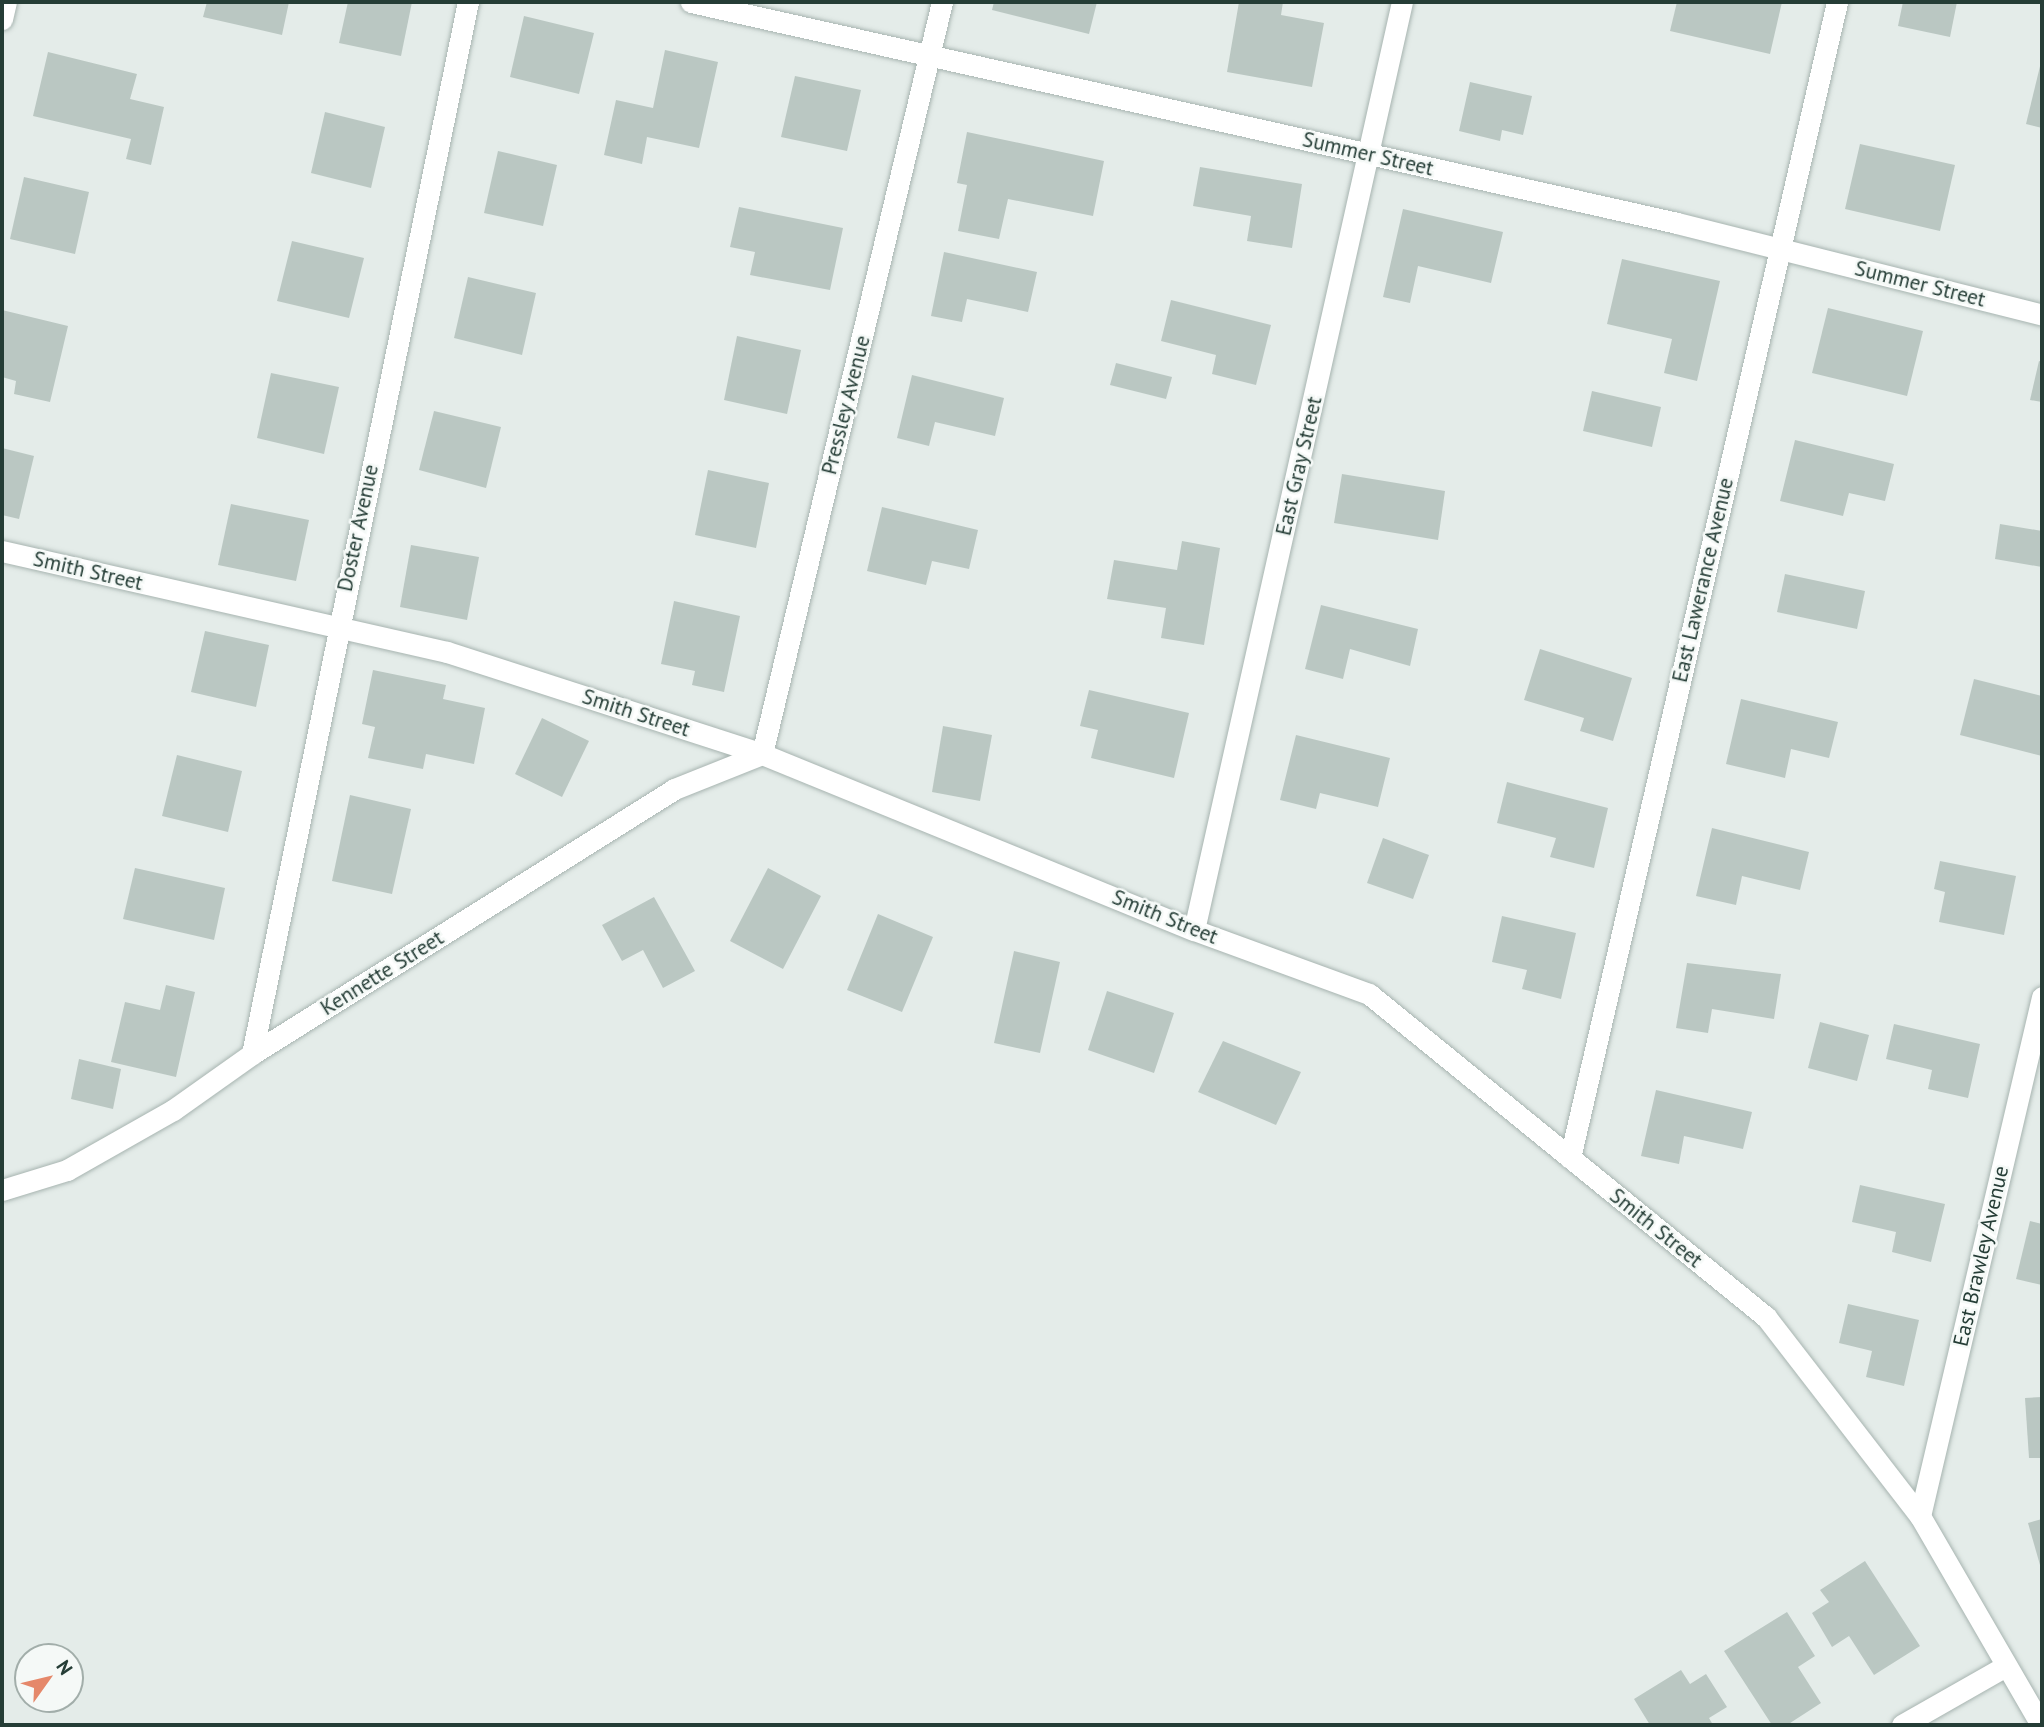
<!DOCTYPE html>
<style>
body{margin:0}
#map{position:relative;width:2044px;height:1727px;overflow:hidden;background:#e4ece9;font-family:"PT Sans",sans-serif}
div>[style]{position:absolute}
.building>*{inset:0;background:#bac7c2}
.roads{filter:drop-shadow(0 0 2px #a7b4b0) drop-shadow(0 0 2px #a7b4b0)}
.street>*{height:21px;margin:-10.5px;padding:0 10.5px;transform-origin:10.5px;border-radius:10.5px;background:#fff}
span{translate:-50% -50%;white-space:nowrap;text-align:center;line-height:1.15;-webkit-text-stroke:5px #f5f9f7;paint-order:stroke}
.street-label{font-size:21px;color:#253d36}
.frame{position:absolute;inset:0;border:4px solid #253d36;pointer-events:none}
.north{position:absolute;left:14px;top:1643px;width:70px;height:70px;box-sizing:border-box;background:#f5f9f7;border:2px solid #a2aeaa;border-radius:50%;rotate:56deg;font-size:19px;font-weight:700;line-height:28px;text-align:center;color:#253d36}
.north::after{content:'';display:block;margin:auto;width:24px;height:32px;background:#e5886a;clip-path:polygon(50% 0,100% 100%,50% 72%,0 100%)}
</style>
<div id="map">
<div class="building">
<div style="clip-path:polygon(207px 2px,289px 2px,282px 35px,203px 17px)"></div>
<div style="clip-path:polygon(348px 2px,412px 2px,401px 56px,339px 43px)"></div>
<div style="clip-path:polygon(994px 2px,1097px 2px,1089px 34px,992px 10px)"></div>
<div style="clip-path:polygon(1239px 2px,1283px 2px,1281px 15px,1324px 23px,1312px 87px,1227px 72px)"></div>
<div style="clip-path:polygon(1677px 2px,1782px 2px,1770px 54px,1670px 31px)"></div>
<div style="clip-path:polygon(1903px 2px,1957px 2px,1950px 37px,1898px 26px)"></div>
<div style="clip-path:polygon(524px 16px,594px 33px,579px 94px,510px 77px)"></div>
<div style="clip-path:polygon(665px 50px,718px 62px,699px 148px,647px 137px,642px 164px,604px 155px,616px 100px,653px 108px)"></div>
<div style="clip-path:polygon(48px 52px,137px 74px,130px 99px,164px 107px,151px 165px,126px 159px,131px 139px,33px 116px)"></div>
<div style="clip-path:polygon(2042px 58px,2042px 128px,2026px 124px)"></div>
<div style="clip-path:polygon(795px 76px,861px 90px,847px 151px,781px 137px)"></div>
<div style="clip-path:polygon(1470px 82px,1532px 96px,1523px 135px,1502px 130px,1500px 141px,1459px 131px)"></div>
<div style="clip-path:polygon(325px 112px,385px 127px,371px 188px,311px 173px)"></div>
<div style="clip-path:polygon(967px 132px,1104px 161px,1093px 216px,1008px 199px,999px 239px,958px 231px,967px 185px,957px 183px)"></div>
<div style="clip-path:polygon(1860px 144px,1955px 165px,1940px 231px,1845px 209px)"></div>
<div style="clip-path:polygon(498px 151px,557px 165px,543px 226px,484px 213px)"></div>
<div style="clip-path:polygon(1200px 167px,1302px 184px,1292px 248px,1247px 241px,1251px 216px,1193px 206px)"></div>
<div style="clip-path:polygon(24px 177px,89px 192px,75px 254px,10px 239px)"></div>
<div style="clip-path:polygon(739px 207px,843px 228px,830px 290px,750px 275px,755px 252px,730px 247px)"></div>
<div style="clip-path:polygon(1403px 209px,1503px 232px,1491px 283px,1418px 266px,1410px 303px,1383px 297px)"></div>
<div style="clip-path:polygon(292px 241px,364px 258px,349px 318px,277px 301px)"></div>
<div style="clip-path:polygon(944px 252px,1037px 272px,1028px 312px,967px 299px,962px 322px,931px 316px)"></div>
<div style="clip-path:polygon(1622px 259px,1720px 281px,1697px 381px,1664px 373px,1672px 339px,1607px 324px)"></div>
<div style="clip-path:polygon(468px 277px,536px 293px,522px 355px,454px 338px)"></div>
<div style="clip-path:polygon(1171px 300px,1271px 325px,1256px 385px,1212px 374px,1216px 355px,1161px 341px)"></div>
<div style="clip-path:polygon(1828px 308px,1923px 331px,1907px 396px,1812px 373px)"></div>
<div style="clip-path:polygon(2px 310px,68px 326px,50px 402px,14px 394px,16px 381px,2px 377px)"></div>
<div style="clip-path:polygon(737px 336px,801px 350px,787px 414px,724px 400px)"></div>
<div style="clip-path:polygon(2039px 361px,2042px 362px,2042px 402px,2030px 400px)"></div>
<div style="clip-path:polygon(1116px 363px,1172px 377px,1166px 399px,1110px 385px)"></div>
<div style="clip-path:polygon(271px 373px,339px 387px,324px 454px,257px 438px)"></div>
<div style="clip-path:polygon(912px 375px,1004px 398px,995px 436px,935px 422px,929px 446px,897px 438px)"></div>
<div style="clip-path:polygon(1592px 391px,1661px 407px,1652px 447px,1583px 431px)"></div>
<div style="clip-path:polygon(434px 411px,501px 427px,486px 488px,419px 470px)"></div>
<div style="clip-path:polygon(1795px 440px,1894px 464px,1885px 501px,1849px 493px,1843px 516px,1780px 501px)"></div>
<div style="clip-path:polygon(2px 448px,34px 456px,19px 519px,2px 515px)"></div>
<div style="clip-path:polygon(708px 470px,769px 483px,756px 548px,695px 535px)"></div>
<div style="clip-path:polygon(1342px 474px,1445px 491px,1438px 540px,1334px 523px)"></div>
<div style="clip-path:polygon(231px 504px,309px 520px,296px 581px,218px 565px)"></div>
<div style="clip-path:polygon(882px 507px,978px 530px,969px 569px,932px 561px,926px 585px,867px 571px)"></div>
<div style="clip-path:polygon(2000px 524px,2042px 531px,2042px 567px,1995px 559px)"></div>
<div style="clip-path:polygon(1182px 541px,1220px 548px,1204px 645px,1161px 638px,1166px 608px,1107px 599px,1114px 560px,1177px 570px)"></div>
<div style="clip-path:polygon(411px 545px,479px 557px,467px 620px,400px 607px)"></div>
<div style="clip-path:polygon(1785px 574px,1865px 591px,1857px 629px,1777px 612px)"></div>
<div style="clip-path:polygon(674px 601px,740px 616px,724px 692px,692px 685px,695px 671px,661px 664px)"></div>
<div style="clip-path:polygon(1321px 605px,1418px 629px,1410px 666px,1350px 649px,1343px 679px,1305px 669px)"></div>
<div style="clip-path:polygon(205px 631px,269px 645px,256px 707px,191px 692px)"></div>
<div style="clip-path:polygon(1540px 649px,1632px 678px,1613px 741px,1580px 731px,1584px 718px,1524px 700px)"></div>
<div style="clip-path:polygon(373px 670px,446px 685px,443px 699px,485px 708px,474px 764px,426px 754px,423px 769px,368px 758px,375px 727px,362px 724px)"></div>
<div style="clip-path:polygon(1974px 679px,2042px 696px,2042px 756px,1960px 735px)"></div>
<div style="clip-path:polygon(1089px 690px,1189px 713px,1174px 778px,1091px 758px,1098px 730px,1080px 726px)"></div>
<div style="clip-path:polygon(1741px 699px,1838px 722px,1829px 758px,1791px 749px,1785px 778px,1726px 764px)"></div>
<div style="clip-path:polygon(542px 718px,589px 741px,562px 797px,515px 774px)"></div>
<div style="clip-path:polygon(943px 726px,992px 735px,980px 801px,932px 792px)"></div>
<div style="clip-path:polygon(1296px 735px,1390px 758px,1378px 807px,1320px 793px,1316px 809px,1280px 800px)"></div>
<div style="clip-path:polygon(177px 755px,242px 771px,228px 832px,162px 816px)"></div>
<div style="clip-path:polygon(1507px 782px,1608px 808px,1594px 868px,1550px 857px,1556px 838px,1497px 823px)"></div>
<div style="clip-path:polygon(350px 795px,411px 809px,392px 894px,332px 881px)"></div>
<div style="clip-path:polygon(1712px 828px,1809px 852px,1800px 890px,1742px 876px,1736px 905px,1696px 896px)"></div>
<div style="clip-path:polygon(1383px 838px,1429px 855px,1413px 899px,1367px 883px)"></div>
<div style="clip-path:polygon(1940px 861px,2016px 876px,2004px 935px,1939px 922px,1945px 892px,1934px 889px)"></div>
<div style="clip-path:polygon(135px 868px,225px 888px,214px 940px,123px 919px)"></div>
<div style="clip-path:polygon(768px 868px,821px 896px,783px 969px,730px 941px)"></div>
<div style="clip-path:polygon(654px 897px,695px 971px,663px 988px,643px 950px,622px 961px,602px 925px)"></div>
<div style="clip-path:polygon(878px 914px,933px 937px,902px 1012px,847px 990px)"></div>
<div style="clip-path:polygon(1502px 916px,1576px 933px,1561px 999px,1522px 989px,1527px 970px,1492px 962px)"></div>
<div style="clip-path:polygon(1014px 951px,1060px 962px,1040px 1053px,994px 1043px)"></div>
<div style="clip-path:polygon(1687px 963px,1781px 974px,1774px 1019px,1712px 1009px,1708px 1033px,1676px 1028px)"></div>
<div style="clip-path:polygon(166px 985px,195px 992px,176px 1077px,111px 1062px,125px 1002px,160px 1010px)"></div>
<div style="clip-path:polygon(1107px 991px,1174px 1013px,1154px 1073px,1088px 1050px)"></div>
<div style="clip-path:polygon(1820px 1022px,1869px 1035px,1857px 1081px,1808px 1068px)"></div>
<div style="clip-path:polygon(1894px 1024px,1980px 1044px,1968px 1098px,1928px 1089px,1932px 1070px,1886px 1059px)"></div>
<div style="clip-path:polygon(1223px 1041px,1301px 1072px,1276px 1125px,1198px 1092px)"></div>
<div style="clip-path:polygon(79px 1059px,121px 1069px,113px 1109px,71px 1099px)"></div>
<div style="clip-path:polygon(1656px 1090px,1752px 1112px,1743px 1149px,1684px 1136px,1679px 1164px,1641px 1156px)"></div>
<div style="clip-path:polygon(1860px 1185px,1945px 1204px,1931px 1262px,1892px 1252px,1896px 1232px,1852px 1222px)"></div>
<div style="clip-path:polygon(2030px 1221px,2042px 1224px,2042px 1285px,2016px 1279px)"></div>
<div style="clip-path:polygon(1848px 1304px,1919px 1320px,1904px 1386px,1866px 1377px,1872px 1351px,1839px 1343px)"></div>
<div style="clip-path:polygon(2042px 1397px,2042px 1458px,2029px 1458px,2025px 1398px)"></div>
<div style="clip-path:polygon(2042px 1519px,2042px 1572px,2028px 1523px)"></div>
<div style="clip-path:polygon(1865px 1561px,1920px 1646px,1874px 1675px,1849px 1636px,1832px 1647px,1812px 1613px,1829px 1602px,1820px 1590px)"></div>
<div style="clip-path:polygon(1787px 1612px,1815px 1656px,1798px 1667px,1821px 1703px,1787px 1725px,1772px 1725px,1724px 1651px)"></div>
<div style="clip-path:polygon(1681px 1670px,1690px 1684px,1706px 1674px,1727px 1707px,1709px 1718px,1713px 1725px,1650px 1725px,1634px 1699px)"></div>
</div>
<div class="roads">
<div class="street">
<div style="left:691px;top:2px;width:1010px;rotate:12.63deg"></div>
<div style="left:1677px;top:223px;width:376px;rotate:14.1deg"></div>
<div style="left:2px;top:19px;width:17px;rotate:-77deg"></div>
<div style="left:2px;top:551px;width:456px;rotate:12.8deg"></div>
<div style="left:447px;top:652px;width:331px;rotate:17.9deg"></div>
<div style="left:762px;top:754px;width:466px;rotate:22.2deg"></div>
<div style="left:1194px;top:930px;width:186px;rotate:20.1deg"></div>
<div style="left:1369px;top:994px;width:512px;rotate:39.13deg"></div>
<div style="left:1766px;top:1317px;width:252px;rotate:52.3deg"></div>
<div style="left:1920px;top:1516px;width:241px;rotate:59.9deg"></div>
<div style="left:1194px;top:930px;width:951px;rotate:-77.37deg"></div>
<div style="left:252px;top:1054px;width:1074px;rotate:-78.4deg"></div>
<div style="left:1570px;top:1158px;width:1186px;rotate:-76.99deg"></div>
<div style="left:2px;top:1190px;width:68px;rotate:-17.1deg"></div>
<div style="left:67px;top:1170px;width:122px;rotate:-29.5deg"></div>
<div style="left:173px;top:1110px;width:97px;rotate:-35.3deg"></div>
<div style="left:252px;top:1054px;width:498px;rotate:-32.1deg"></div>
<div style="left:674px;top:789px;width:95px;rotate:-21.7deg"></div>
<div style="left:762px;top:754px;width:773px;rotate:-76.54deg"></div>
<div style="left:1920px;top:1516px;width:533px;rotate:-76.77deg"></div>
<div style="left:1902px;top:1725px;width:120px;rotate:-29.6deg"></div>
</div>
</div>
<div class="street-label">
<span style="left:1368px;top:154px;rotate:13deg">Summer Street</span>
<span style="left:1920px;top:284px;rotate:14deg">Summer Street</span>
<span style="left:846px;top:405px;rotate:-76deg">Pressley Avenue</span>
<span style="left:1299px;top:466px;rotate:-77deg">East Gray Street</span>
<span style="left:358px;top:528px;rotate:-78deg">Doster Avenue</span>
<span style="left:88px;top:571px;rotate:13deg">Smith Street</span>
<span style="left:1703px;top:580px;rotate:-77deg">East Lawerance Avenue</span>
<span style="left:636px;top:713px;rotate:18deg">Smith Street</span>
<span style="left:1165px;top:917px;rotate:22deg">Smith Street</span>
<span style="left:382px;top:973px;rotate:-32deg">Kennette Street</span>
<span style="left:1656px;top:1228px;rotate:39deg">Smith Street</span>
<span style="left:1981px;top:1256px;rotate:-77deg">East Brawley Avenue</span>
</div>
<div class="frame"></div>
<div class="north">N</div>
</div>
